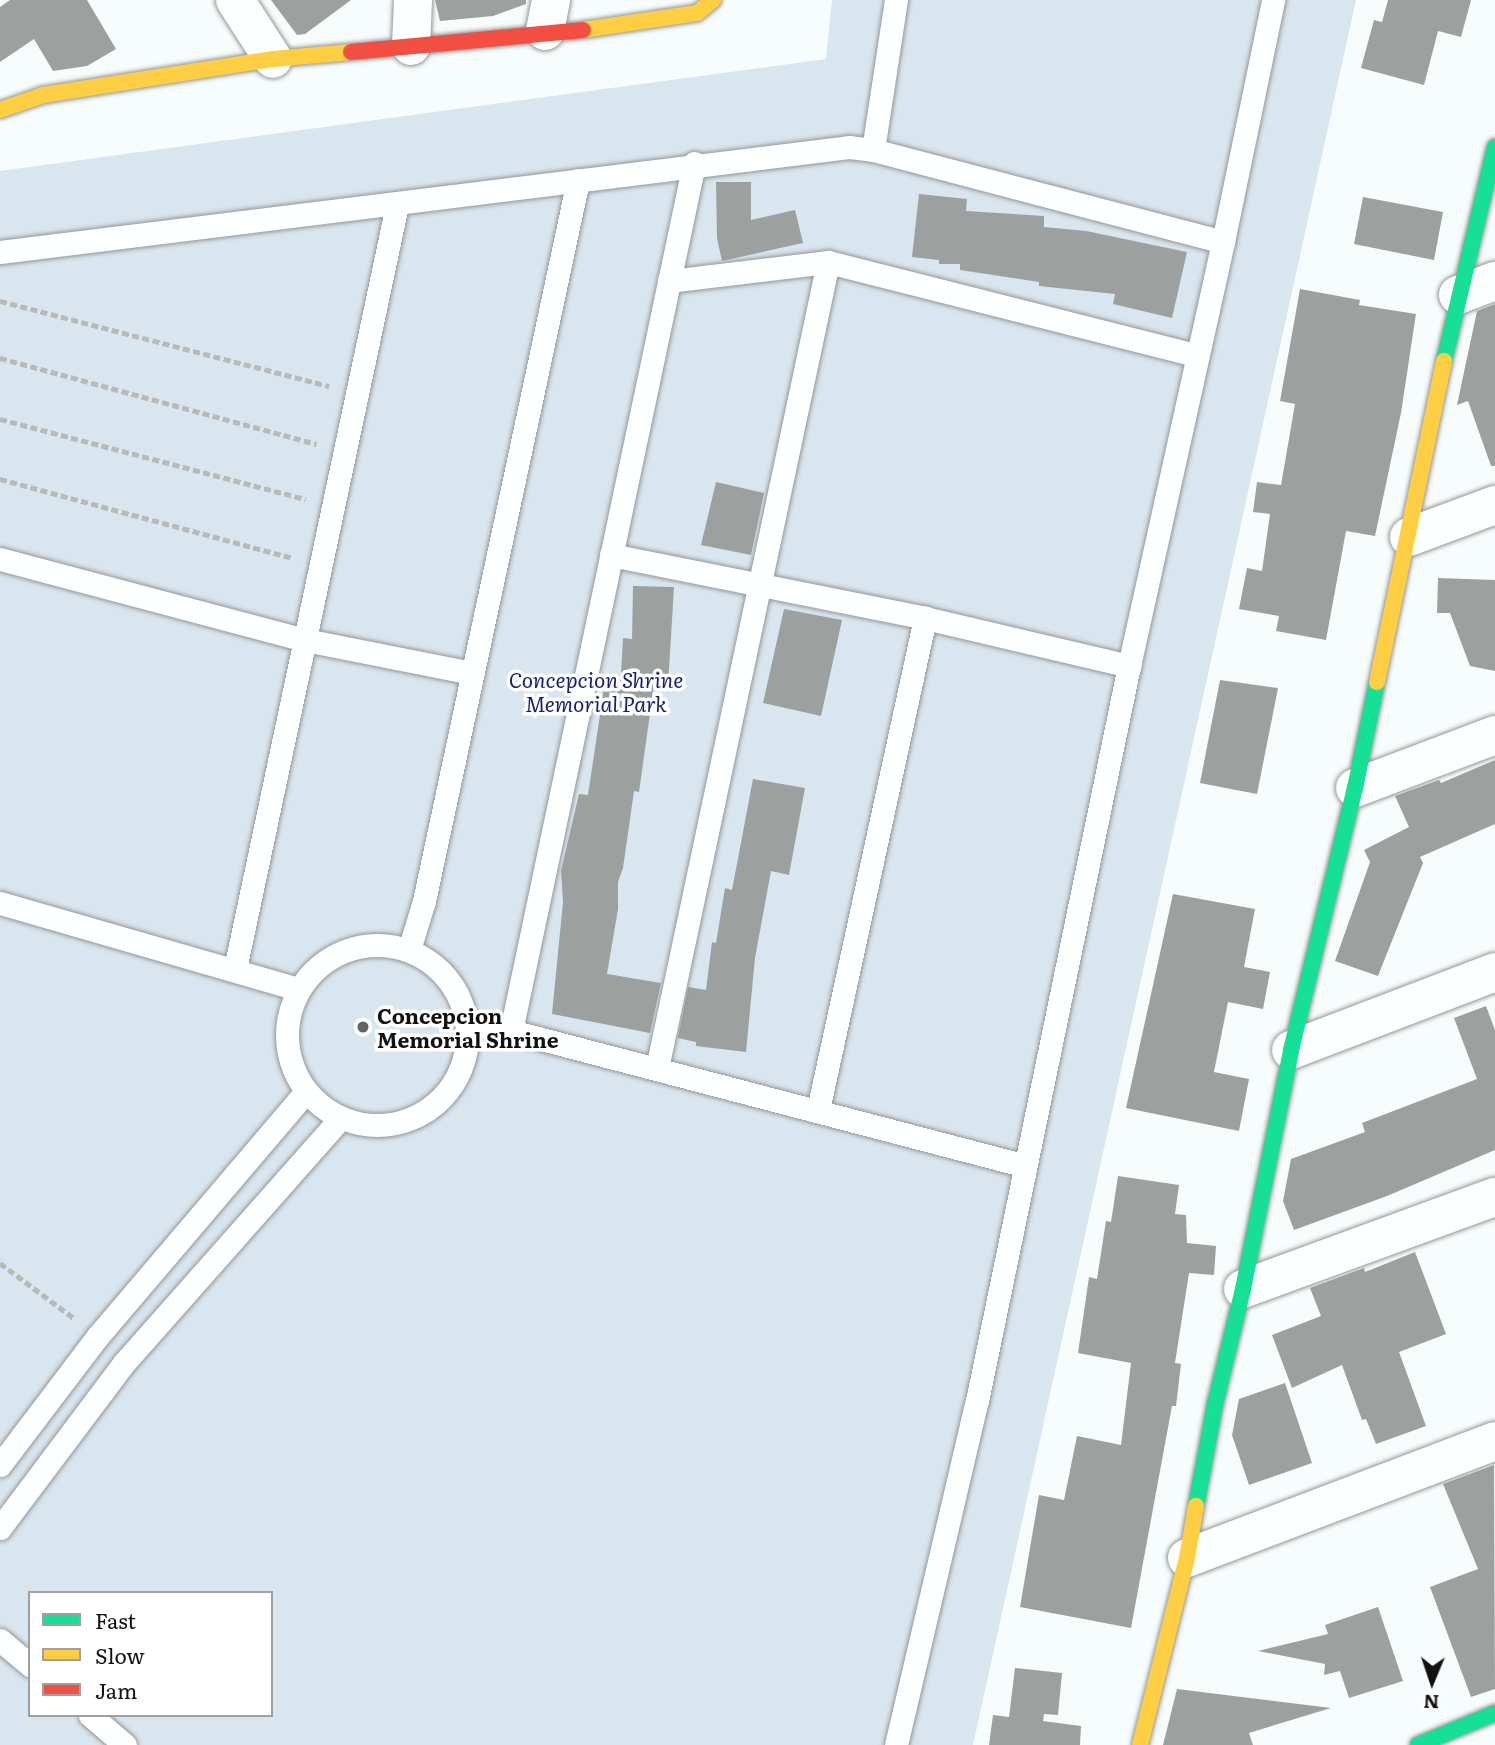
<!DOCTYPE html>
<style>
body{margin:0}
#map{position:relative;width:1495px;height:1745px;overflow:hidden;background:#f7fcfc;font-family:Literata,serif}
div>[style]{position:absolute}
.cemetery>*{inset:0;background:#d9e5ef}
.building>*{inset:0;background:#9ca1a0}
.path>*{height:4.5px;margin-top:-2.25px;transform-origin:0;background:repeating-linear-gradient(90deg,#b8b9b9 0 7px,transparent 0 10.5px)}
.roads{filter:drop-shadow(0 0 2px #959797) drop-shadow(0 0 2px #959797)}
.lane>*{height:23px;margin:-11.5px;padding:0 11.5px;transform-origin:11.5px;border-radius:11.5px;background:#feffff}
.lane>.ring{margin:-11.5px;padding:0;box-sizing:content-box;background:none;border:23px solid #feffff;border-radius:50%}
.street>*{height:38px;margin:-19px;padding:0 19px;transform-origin:19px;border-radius:19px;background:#feffff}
.fast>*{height:16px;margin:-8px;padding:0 8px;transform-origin:8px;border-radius:8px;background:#16e098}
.slow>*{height:16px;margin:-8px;padding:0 8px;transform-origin:8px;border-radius:8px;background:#ffcf43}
.jam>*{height:16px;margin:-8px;padding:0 8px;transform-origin:8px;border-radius:8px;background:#f24e42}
.dots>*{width:19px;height:19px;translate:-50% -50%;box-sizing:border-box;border:4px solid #fff;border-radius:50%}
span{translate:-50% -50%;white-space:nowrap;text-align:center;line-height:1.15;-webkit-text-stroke:7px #fff;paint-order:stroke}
.park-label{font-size:21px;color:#191d70;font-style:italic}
.poi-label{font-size:21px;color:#111;font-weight:700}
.left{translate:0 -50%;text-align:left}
.legend{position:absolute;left:28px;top:1591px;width:245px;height:126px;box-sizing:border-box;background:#fff;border:2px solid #a0a0a0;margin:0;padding:9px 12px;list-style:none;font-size:21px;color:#111}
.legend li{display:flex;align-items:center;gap:14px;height:35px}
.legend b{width:35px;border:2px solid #a0a0a0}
.north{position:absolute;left:1397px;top:1647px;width:70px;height:70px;-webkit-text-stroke:5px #fff;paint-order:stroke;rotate:182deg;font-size:19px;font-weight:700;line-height:28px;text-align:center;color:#111}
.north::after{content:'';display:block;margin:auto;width:24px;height:32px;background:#111;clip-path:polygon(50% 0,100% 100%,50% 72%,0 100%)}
</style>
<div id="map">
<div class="cemetery">
<div style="clip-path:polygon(evenodd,832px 0,1356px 0,973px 1745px,0 1745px,0 171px,826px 59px,832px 0,30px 1593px,271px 1593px,271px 1715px,30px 1715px,30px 1593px)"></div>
</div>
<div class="building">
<div style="clip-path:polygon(10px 0,87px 0,116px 49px,87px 66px,53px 71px,34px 39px,0 62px,0 7px)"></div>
<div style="clip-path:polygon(271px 0,351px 0,305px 34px,297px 35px)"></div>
<div style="clip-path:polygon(435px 0,526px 0,526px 4px,493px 16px,440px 21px)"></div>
<div style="clip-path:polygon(1388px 0,1471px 0,1461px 37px,1438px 31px,1424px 85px,1361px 68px,1374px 20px,1382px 22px)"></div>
<div style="clip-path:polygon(716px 182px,751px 182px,751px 220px,795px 210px,803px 243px,722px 261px,717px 238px)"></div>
<div style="clip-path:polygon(919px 194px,967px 199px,966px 211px,1044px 216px,1044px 227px,1086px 231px,1187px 252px,1172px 318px,1113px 304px,1115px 294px,1039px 286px,1039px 282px,960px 270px,960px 264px,939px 264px,939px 260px,912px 257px)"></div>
<div style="clip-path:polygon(1363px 197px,1443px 212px,1434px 260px,1354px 244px)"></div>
<div style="clip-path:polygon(1300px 289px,1360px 300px,1359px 305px,1416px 314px,1401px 413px,1375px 536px,1346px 531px,1326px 640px,1276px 631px,1279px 616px,1239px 609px,1247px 568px,1262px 571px,1270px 514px,1253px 512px,1257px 482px,1281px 485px,1295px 404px,1280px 401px)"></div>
<div style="clip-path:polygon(1495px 304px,1495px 466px,1491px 466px,1468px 401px,1457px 405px,1477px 311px)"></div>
<div style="clip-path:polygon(716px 482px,764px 493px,751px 555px,701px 545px)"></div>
<div style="clip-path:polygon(1438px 578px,1495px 580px,1495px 671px,1470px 666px,1450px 613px,1437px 613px)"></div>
<div style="clip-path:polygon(633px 586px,674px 587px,668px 686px,654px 685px,639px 792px,634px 791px,623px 868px,618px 882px,618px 909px,607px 974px,661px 983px,650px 1033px,552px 1014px,563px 902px,561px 871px,579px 794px,588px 795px,604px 688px,620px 691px,623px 638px,632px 639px)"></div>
<div style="clip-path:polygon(784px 609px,842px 620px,821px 716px,763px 703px)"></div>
<div style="clip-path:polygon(1220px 680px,1278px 688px,1257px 794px,1200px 783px)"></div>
<div style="clip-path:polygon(1495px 760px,1495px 824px,1420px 857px,1423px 863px,1378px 976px,1335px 961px,1370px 862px,1364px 850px,1409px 827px,1395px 796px,1439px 780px,1441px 783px)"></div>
<div style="clip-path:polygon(753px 779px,805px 788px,789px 875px,771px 871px,755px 958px,746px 1052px,696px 1046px,696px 1042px,678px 1038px,688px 987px,706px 990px,712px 942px,716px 943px,725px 888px,732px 890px)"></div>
<div style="clip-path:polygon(1173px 894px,1255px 909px,1244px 967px,1270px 972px,1263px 1009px,1228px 1002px,1214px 1072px,1249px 1079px,1239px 1131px,1126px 1108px)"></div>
<div style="clip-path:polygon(1486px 1006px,1495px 1030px,1495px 1150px,1387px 1196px,1294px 1230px,1283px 1201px,1291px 1159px,1365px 1132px,1362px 1123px,1477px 1079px,1454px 1018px)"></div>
<div style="clip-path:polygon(1118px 1176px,1179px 1185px,1175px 1214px,1186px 1215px,1187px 1243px,1216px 1246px,1214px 1275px,1189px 1273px,1175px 1363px,1181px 1364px,1176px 1406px,1172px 1406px,1131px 1628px,1020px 1607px,1039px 1495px,1064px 1500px,1077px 1436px,1121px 1445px,1131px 1363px,1078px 1353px,1089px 1277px,1097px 1279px,1106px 1221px,1111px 1222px)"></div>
<div style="clip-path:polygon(1415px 1252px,1446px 1334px,1399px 1352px,1426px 1426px,1376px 1444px,1366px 1419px,1362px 1420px,1342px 1365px,1292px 1388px,1272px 1335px,1321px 1316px,1310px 1288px,1364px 1268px,1365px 1272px)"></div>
<div style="clip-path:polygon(1285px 1383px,1312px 1463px,1249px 1485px,1232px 1435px,1239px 1399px)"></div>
<div style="clip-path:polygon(1494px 1465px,1495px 1689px,1471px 1697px,1430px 1587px,1478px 1569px,1443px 1484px)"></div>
<div style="clip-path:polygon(1378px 1607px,1403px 1681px,1349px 1698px,1340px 1671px,1324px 1675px,1325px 1664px,1258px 1651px,1328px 1634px,1325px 1625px)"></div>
<div style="clip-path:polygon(1015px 1668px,1062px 1673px,1058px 1715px,1044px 1714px,1043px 1721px,1081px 1726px,1080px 1745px,989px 1745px,993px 1715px,1009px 1717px)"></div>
<div style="clip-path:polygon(1177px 1689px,1331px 1708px,1249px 1733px,1253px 1745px,1163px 1745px)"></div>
</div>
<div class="path">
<div style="left:0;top:301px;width:340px;rotate:14.5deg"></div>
<div style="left:0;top:358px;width:328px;rotate:15.2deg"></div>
<div style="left:0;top:419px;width:316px;rotate:14.7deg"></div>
<div style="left:0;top:479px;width:303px;rotate:15.1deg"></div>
<div style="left:0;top:1263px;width:94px;rotate:36.7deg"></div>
</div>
<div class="roads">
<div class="lane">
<div style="left:873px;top:150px;width:152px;rotate:-81.3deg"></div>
<div style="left:0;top:252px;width:855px;rotate:-7.05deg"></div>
<div style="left:849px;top:147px;width:24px;rotate:7deg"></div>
<div style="left:873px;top:150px;width:362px;rotate:14.7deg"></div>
<div style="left:669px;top:281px;width:160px;rotate:-6.8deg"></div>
<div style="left:828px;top:262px;width:380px;rotate:14.2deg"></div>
<div style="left:611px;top:555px;width:320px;rotate:11.3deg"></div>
<div style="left:925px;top:618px;width:210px;rotate:13.2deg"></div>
<div style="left:0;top:559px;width:316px;rotate:14.9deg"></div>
<div style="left:305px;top:640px;width:169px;rotate:11.2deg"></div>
<div style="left:0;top:903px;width:309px;rotate:16.1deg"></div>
<div class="ring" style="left:287px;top:945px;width:157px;height:157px"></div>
<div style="left:409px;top:950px;width:51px;rotate:-73deg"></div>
<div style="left:424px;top:901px;width:737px;rotate:-77.94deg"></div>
<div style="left:235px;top:969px;width:781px;rotate:-78.03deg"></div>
<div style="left:467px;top:1025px;width:44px;rotate:7.8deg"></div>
<div style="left:511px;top:1031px;width:532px;rotate:14.69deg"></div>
<div style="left:511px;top:1031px;width:887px;rotate:-78.09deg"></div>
<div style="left:657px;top:1068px;width:824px;rotate:-78.02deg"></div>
<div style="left:818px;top:1110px;width:504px;rotate:-77.73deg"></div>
<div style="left:0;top:1465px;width:162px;rotate:-52.8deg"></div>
<div style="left:98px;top:1336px;width:321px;rotate:-49.6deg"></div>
<div style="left:0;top:1528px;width:206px;rotate:-53.1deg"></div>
<div style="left:124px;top:1363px;width:327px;rotate:-48.5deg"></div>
<div style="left:0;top:1640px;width:39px;rotate:40deg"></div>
<div style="left:90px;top:1715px;width:46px;rotate:40.6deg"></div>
<div style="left:896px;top:1745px;width:353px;rotate:-76.8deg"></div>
<div style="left:977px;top:1401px;width:751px;rotate:-78.32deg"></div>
<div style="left:1129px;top:666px;width:434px;rotate:-77.5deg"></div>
<div style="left:1223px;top:242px;width:247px;rotate:-78.3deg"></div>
</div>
<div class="street">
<div style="left:235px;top:0;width:70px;rotate:57.2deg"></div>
<div style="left:545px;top:31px;width:32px;rotate:-79deg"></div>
<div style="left:411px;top:46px;width:46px;rotate:-87.5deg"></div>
<div style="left:1458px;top:295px;width:40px;rotate:-21deg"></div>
<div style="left:1409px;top:537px;width:92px;rotate:-20.4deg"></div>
<div style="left:1355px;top:788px;width:150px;rotate:-20.7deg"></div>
<div style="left:1291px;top:1050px;width:218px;rotate:-20.9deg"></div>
<div style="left:1243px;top:1289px;width:268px;rotate:-20.1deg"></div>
<div style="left:1187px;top:1558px;width:329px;rotate:-20.8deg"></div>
</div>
<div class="fast">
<div style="left:1444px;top:361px;width:220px;rotate:-76.6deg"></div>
<div style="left:1196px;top:1506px;width:104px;rotate:-79.4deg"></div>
<div style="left:1215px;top:1404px;width:118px;rotate:-76.3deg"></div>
<div style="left:1243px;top:1289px;width:244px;rotate:-78.6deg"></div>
<div style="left:1291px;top:1050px;width:270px;rotate:-76.3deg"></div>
<div style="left:1355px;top:788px;width:108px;rotate:-78.3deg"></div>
<div style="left:1418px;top:1745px;width:83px;rotate:-22.6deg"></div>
</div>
<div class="slow">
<div style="left:583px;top:30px;width:115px;rotate:-8.5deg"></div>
<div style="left:697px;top:13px;width:21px;rotate:-39deg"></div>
<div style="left:0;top:110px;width:46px;rotate:-19.2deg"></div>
<div style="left:43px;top:95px;width:233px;rotate:-8.9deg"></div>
<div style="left:273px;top:59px;width:78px;rotate:-5.1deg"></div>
<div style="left:1377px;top:682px;width:328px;rotate:-78.2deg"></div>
<div style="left:1140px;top:1745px;width:193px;rotate:-75.9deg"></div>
<div style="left:1187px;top:1558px;width:53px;rotate:-80.2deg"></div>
</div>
<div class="jam">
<div style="left:351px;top:52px;width:233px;rotate:-5.4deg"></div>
</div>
</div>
<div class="dots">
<div style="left:363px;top:1027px;background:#626363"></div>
</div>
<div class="park-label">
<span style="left:596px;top:691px">Concepcion Shrine<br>Memorial Park</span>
</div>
<div class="poi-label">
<span class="left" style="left:377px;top:1027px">Concepcion<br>Memorial Shrine</span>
</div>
<ul class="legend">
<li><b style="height:9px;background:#16e098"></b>Fast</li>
<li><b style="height:9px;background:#ffcf43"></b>Slow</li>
<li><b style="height:9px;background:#f24e42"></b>Jam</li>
</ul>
<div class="north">N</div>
</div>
